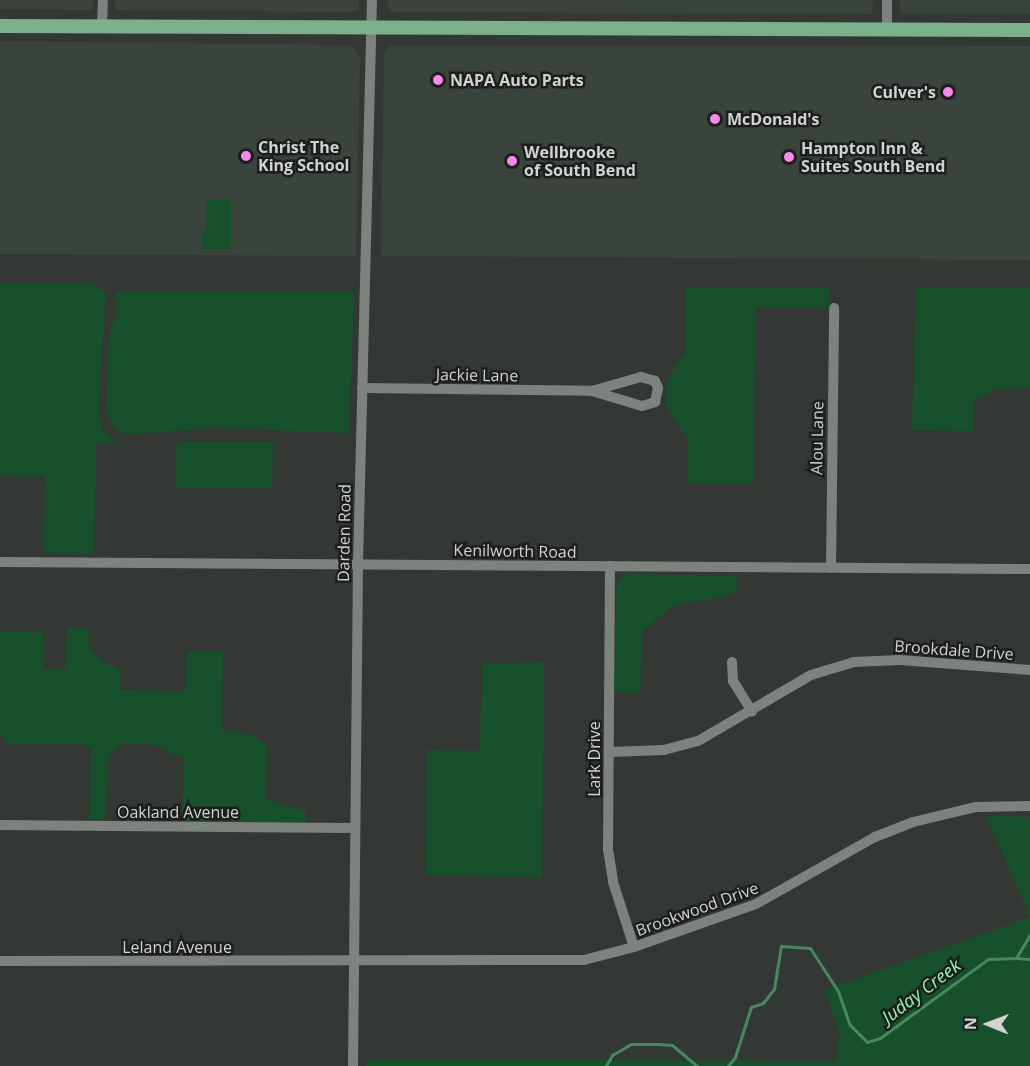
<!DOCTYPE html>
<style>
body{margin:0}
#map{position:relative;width:1030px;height:1066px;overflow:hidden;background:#343835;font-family:"Open Sans",sans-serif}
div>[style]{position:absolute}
.built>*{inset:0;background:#3a433c}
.green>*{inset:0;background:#16512c}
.stream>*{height:3px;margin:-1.5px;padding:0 1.5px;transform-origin:1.5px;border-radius:1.5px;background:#46895b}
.minor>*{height:10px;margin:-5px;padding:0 5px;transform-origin:5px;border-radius:5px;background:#7e827f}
.major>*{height:14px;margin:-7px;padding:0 7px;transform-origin:7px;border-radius:7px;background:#7ab08a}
.dots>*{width:16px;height:16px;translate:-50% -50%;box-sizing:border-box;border:3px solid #1d1f1d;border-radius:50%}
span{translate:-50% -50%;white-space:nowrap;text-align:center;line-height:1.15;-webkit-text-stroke:5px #1d1f1d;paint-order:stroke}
.poi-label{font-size:16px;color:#d1d3d2;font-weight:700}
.left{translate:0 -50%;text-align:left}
.right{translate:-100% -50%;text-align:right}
.street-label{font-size:16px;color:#d1d3d2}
.water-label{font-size:18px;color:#97f5b2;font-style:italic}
.north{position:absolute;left:958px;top:994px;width:60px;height:60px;-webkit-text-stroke:4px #1d1f1d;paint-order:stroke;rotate:271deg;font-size:16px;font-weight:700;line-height:24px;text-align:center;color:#d1d3d2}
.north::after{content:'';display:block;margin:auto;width:21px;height:27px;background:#d1d3d2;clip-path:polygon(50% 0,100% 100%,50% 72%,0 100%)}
</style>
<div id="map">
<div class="built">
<div style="clip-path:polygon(0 0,93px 0,93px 10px,0 9px)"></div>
<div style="clip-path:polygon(115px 0,359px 0,359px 9px,352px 12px,115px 10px)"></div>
<div style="clip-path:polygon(387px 0,873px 0,872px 14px,390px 12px)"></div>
<div style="clip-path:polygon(900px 0,1030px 0,1030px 13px,900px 13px)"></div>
<div style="clip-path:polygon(0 41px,352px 45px,360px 57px,356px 256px,0 254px)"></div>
<div style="clip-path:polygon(390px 45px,1030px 46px,1030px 260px,381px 256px,384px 52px)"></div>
</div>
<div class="green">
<div style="clip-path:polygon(207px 199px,231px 199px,231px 249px,201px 249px,201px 235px,206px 231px)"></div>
<div style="clip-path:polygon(0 284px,92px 284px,106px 293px,98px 411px,103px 431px,117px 443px,96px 443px,94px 554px,44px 553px,45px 477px,0 476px)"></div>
<div style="clip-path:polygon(916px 287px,1030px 288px,1030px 388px,997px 389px,974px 401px,973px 431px,912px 430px)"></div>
<div style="clip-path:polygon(685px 288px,829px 288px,829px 307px,756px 308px,753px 484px,688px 483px,688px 440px,666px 404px,667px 380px,685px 353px)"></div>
<div style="clip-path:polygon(116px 291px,354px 292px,349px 433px,217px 428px,129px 434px,115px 429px,106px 409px,109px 337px,117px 311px)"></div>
<div style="clip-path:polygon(177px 442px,273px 442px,272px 488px,175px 487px)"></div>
<div style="clip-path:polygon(624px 574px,737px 576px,736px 593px,671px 607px,642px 632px,640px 694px,614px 692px,617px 582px)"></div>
<div style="clip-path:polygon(67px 627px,88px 628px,89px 649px,103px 662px,119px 668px,120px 690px,186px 691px,187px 652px,223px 652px,222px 730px,251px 735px,267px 745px,266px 799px,306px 811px,306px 823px,182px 822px,184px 759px,151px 744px,121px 744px,109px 756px,105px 819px,90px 819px,91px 748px,81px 743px,5px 743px,4px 735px,0 735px,0 632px,43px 631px,44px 669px,66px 669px)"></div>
<div style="clip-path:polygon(544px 662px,542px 878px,426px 875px,427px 750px,480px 751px,482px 664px)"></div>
<div style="clip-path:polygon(986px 816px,1030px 817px,1030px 916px)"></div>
<div style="clip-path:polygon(1030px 917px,1030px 1066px,367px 1066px,367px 1059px,837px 1061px,840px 1034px,825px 990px)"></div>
</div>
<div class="stream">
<div style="left:1016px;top:958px;width:14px;rotate:4deg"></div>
<div style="left:606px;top:1066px;width:13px;rotate:-61deg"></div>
<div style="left:612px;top:1055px;width:22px;rotate:-30deg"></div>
<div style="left:631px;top:1044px;width:26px"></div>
<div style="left:657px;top:1044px;width:15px;rotate:4deg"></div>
<div style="left:672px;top:1045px;width:33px;rotate:40deg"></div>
<div style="left:728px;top:1066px;width:11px;rotate:-52deg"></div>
<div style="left:735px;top:1057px;width:52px;rotate:-72.3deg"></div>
<div style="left:751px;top:1007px;width:13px;rotate:-18deg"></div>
<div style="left:763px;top:1003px;width:18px;rotate:-52deg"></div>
<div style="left:774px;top:989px;width:44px;rotate:-80.8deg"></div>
<div style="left:781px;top:946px;width:29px;rotate:4deg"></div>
<div style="left:810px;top:948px;width:51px;rotate:56.9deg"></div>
<div style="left:838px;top:991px;width:36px;rotate:71deg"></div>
<div style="left:850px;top:1025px;width:24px;rotate:45deg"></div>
<div style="left:867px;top:1042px;width:14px;rotate:-17deg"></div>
<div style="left:880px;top:1038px;width:134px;rotate:-36.2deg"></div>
<div style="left:988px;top:959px;width:28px;rotate:-2deg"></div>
<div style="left:1016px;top:958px;width:27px;rotate:-59deg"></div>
</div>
<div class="minor">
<div style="left:887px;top:0;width:29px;rotate:90deg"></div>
<div style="left:102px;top:27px;width:27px;rotate:-88deg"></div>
<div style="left:362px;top:388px;width:230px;rotate:0.7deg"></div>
<div style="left:592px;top:391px;width:52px;rotate:16.7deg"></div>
<div style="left:642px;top:406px;width:14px;rotate:-17deg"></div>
<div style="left:655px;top:402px;width:14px;rotate:-78deg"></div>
<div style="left:658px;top:388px;width:8px;rotate:-113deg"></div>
<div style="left:655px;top:381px;width:15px;rotate:-164deg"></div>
<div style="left:641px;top:377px;width:51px;rotate:164.1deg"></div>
<div style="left:0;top:562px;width:1030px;rotate:0.39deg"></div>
<div style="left:610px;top:566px;width:283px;rotate:90.4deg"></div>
<div style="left:608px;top:849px;width:33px;rotate:81deg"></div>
<div style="left:613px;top:882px;width:68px;rotate:72.1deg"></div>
<div style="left:831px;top:568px;width:260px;rotate:-89.3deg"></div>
<div style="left:732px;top:662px;width:19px;rotate:87deg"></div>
<div style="left:733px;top:681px;width:36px;rotate:58deg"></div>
<div style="left:609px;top:752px;width:55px;rotate:-2.1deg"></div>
<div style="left:664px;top:750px;width:35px;rotate:-15deg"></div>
<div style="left:698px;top:741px;width:131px;rotate:-30.3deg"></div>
<div style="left:811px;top:675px;width:45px;rotate:-16.8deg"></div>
<div style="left:854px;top:662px;width:46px;rotate:-2.5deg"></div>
<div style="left:900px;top:660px;width:130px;rotate:4.4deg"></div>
<div style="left:0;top:825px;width:355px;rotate:0.5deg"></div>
<div style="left:0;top:961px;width:584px;rotate:-0.1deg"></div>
<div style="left:584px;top:960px;width:52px;rotate:-14.6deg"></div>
<div style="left:634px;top:947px;width:129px;rotate:-19.4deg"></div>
<div style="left:756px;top:904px;width:137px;rotate:-29.4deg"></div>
<div style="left:875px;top:837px;width:41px;rotate:-21.5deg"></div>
<div style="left:913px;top:822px;width:65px;rotate:-13.4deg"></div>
<div style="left:976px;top:807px;width:54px;rotate:-1.1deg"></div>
<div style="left:353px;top:1066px;width:502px;rotate:-89.43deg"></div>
<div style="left:358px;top:564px;width:564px;rotate:-88.58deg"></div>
</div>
<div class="major">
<div style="left:0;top:26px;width:1030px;rotate:0.22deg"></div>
</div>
<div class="dots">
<div style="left:438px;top:80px;background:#f888ea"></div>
<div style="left:948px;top:92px;background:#f888ea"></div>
<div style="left:715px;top:119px;background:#f888ea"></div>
<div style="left:246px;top:156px;background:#f888ea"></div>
<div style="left:789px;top:157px;background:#f888ea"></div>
<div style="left:512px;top:161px;background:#f888ea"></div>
</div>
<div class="poi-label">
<span class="left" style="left:450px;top:80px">NAPA Auto Parts</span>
<span class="right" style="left:936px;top:92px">Culver's</span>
<span class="left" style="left:727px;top:119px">McDonald's</span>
<span class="left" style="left:258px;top:156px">Christ The<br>King School</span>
<span class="left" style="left:801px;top:157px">Hampton Inn &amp;<br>Suites South Bend</span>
<span class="left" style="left:524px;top:161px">Wellbrooke<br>of South Bend</span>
</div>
<div class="street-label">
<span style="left:477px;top:375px;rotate:1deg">Jackie Lane</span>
<span style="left:817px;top:438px;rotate:-89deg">Alou Lane</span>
<span style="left:344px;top:533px;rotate:-89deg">Darden Road</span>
<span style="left:515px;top:551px;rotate:1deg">Kenilworth Road</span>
<span style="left:954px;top:650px;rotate:4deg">Brookdale Drive</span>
<span style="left:594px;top:759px;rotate:-90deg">Lark Drive</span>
<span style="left:178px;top:812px">Oakland Avenue</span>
<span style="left:697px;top:909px;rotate:-20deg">Brookwood Drive</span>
<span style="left:177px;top:947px">Leland Avenue</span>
</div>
<div class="water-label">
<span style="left:921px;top:991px;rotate:-37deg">Juday Creek</span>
</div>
<div class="north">N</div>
</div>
